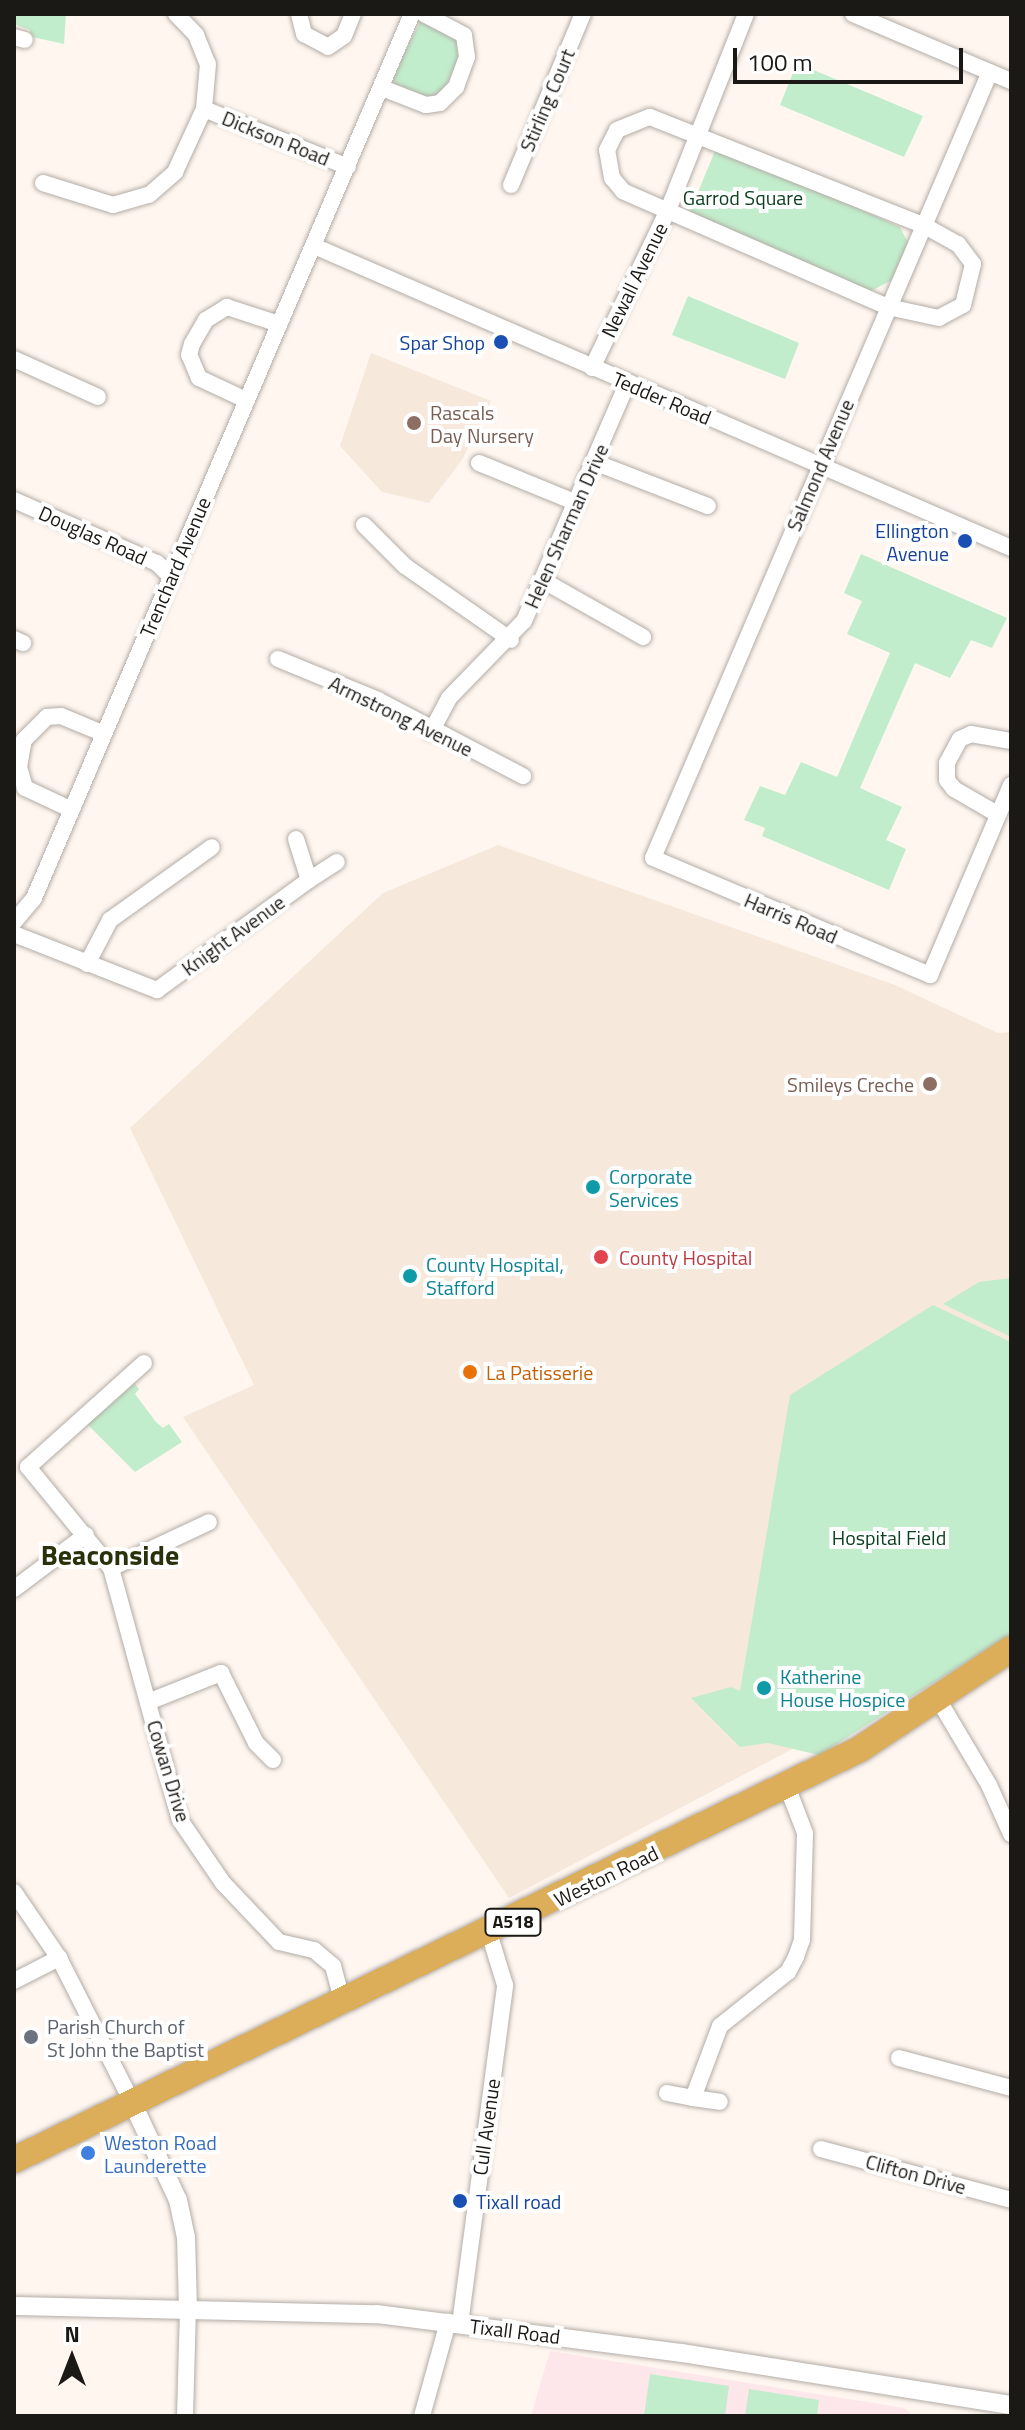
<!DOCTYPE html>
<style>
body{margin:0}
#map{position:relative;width:1025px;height:2430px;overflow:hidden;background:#fef6ef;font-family:"Titillium Web",sans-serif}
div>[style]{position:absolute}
.industrial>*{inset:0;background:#fde7ea}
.built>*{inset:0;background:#f7e8dc}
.green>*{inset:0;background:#c2edcc}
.roads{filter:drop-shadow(0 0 2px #b3aca6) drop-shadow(0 0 2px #b3aca6)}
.minor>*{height:16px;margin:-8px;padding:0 8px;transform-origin:8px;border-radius:8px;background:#fff}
.tertiary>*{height:18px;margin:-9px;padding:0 9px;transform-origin:9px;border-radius:9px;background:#fff}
.trunk>*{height:26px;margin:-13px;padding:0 13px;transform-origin:13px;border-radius:13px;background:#dcae5a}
.dots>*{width:22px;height:22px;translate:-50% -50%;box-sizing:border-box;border:4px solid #fff;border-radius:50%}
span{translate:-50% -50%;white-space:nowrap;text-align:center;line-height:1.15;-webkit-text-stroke:8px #fff;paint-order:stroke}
.shield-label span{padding:2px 6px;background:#fff;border:2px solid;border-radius:6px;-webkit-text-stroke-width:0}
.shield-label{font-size:18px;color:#1b1916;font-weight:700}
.street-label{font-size:20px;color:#1b1916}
.park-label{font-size:20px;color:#0d4021}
.transit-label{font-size:20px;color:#164399}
.right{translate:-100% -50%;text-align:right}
.left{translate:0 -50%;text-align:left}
.education-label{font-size:20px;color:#785e54}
.culture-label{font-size:20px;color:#0d838f}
.health-label{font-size:20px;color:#be3a42}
.food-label{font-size:20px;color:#c56008}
.worship-label{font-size:20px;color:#5b616d}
.shop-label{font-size:20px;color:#366cbe}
.district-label{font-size:28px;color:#29310a;font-weight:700}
.frame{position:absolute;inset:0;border:16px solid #1b1916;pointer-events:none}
.north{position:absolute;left:32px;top:2318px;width:80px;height:80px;-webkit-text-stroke:6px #fff;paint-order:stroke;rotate:0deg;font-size:22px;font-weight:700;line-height:32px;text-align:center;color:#1b1916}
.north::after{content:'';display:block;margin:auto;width:28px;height:36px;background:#1b1916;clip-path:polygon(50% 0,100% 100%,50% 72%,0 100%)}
.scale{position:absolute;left:733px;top:48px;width:230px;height:36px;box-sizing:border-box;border:4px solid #1b1916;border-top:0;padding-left:10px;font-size:24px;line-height:28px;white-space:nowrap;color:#1b1916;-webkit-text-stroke:6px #fff;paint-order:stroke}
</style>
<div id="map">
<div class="industrial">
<div style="clip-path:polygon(550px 2351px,904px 2408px,914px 2416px,531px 2416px)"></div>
</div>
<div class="built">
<div style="clip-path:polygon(371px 353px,491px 401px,462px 460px,429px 503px,382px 492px,340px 446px)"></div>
<div style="clip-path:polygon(498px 845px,895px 985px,998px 1033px,1011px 1032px,1011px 1634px,509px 1898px,183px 1417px,254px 1385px,130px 1128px,383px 893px)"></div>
</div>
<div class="green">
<div style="clip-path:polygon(14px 14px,66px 14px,64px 44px,28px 36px,30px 30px,14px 24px)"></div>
<div style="clip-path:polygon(421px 21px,454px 34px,463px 51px,445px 88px,430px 99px,396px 88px,393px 74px)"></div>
<div style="clip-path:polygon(797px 63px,923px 116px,904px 157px,780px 105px)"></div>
<div style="clip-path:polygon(717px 146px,900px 227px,909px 245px,894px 279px,871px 291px,689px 214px)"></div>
<div style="clip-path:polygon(688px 296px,799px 343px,785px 379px,672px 335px)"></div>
<div style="clip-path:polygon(861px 554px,1007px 618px,992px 648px,971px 640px,950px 678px,915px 663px,860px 788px,902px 807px,886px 840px,906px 849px,889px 890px,762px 836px,765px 828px,744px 820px,760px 786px,785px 795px,801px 762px,837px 777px,890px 653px,847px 634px,862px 601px,844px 593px)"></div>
<div style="clip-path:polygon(1011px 1278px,1011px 1337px,943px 1304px,979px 1282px)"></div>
<div style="clip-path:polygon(933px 1305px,1011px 1342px,1011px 1634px,819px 1755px,768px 1743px,740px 1747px,691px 1698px,731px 1687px,740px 1691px,790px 1395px)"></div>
<div style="clip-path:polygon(133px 1381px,139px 1389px,135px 1394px,156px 1422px,163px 1428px,169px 1424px,182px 1442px,135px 1472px,86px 1423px)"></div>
<div style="clip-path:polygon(650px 2374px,729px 2386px,725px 2416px,644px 2416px)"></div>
<div style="clip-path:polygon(749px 2389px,819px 2400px,817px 2416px,745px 2416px)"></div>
</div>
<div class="roads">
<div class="minor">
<div style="left:176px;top:14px;width:29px;rotate:46deg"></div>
<div style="left:196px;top:35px;width:31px;rotate:68deg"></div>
<div style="left:208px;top:64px;width:45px;rotate:95.1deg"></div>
<div style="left:299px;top:14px;width:21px;rotate:76deg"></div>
<div style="left:304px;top:34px;width:27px;rotate:28deg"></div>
<div style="left:328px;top:47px;width:19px;rotate:-35deg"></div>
<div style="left:344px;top:36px;width:24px;rotate:-68deg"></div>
<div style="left:853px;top:14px;width:172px;rotate:23deg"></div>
<div style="left:14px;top:37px;width:11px;rotate:15deg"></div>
<div style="left:990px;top:72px;width:855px;rotate:113.21deg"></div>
<div style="left:653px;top:858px;width:301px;rotate:22.9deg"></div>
<div style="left:930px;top:975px;width:207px;rotate:-66.9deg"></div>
<div style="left:382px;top:88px;width:47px;rotate:21.1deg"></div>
<div style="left:426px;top:105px;width:14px;rotate:-8deg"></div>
<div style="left:440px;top:103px;width:23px;rotate:-45deg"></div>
<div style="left:456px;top:87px;width:32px;rotate:-70deg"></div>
<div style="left:467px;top:57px;width:22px;rotate:-98deg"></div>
<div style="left:464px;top:35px;width:45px;rotate:-152.3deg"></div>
<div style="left:650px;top:117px;width:296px;rotate:21.6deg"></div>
<div style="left:925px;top:226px;width:38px;rotate:29deg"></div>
<div style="left:958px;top:244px;width:25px;rotate:53deg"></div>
<div style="left:973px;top:264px;width:42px;rotate:103.7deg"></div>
<div style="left:963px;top:305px;width:27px;rotate:152deg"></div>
<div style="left:939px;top:318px;width:52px;rotate:-167.8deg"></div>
<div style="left:888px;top:307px;width:289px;rotate:-156.4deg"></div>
<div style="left:623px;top:191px;width:17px;rotate:-130deg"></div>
<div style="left:612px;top:178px;width:28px;rotate:-100deg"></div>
<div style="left:607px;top:150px;width:22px;rotate:-63deg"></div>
<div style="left:617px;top:130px;width:35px;rotate:-22deg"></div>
<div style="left:43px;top:183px;width:73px;rotate:17.4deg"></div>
<div style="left:113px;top:205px;width:37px;rotate:-16deg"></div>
<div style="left:149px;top:195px;width:35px;rotate:-41deg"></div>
<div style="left:175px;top:172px;width:69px;rotate:-65.3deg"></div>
<div style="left:204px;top:109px;width:155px;rotate:21.9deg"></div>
<div style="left:511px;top:185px;width:186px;rotate:-67.2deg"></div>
<div style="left:314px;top:246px;width:760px;rotate:23.43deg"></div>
<div style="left:14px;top:359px;width:92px;rotate:24.3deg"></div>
<div style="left:592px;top:368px;width:175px;rotate:-64.3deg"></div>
<div style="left:668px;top:210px;width:211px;rotate:-68.3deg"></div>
<div style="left:246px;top:400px;width:52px;rotate:-154.9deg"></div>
<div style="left:199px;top:378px;width:25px;rotate:-113deg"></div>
<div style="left:189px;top:355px;width:11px;rotate:-75deg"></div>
<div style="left:192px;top:344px;width:28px;rotate:-60deg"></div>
<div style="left:206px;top:320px;width:25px;rotate:-32deg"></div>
<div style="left:227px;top:307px;width:55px;rotate:18.1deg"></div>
<div style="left:594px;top:462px;width:122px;rotate:21.1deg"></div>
<div style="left:479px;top:463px;width:106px;rotate:22.2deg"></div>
<div style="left:14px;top:500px;width:156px;rotate:23.8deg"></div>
<div style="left:157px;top:563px;width:17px;rotate:45deg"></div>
<div style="left:364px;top:525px;width:58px;rotate:45deg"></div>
<div style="left:405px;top:566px;width:129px;rotate:34.9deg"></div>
<div style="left:544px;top:581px;width:114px;rotate:29.5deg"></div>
<div style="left:14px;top:639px;width:10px;rotate:24deg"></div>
<div style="left:278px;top:659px;width:108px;rotate:22.3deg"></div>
<div style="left:378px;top:700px;width:164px;rotate:27.7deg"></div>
<div style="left:431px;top:732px;width:38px;rotate:-62deg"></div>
<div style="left:449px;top:698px;width:107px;rotate:-45.8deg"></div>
<div style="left:524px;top:621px;width:258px;rotate:-66.5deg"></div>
<div style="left:70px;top:809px;width:50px;rotate:-155deg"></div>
<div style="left:25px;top:788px;width:22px;rotate:-106deg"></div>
<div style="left:19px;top:767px;width:27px;rotate:-80deg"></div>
<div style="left:24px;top:740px;width:33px;rotate:-45deg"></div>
<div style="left:47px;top:717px;width:14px;rotate:-4deg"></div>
<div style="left:61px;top:716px;width:44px;rotate:22.5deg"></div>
<div style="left:997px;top:814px;width:50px;rotate:-149.8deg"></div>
<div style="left:954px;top:789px;width:11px;rotate:-128deg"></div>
<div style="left:947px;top:780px;width:17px;rotate:-90deg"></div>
<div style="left:947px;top:763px;width:27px;rotate:-62deg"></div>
<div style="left:960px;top:739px;width:12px;rotate:-24deg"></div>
<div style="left:971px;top:734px;width:41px;rotate:9.9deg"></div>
<div style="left:309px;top:880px;width:33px;rotate:-33deg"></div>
<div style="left:14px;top:922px;width:31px;rotate:-50deg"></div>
<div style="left:34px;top:898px;width:961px;rotate:-66.85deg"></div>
<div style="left:14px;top:934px;width:154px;rotate:21.4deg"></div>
<div style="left:157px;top:990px;width:188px;rotate:-35.9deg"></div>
<div style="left:309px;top:880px;width:43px;rotate:-107.6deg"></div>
<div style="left:87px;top:964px;width:50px;rotate:-62.4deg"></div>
<div style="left:110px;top:920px;width:125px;rotate:-35.6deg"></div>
<div style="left:144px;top:1363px;width:156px;rotate:138.1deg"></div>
<div style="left:28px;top:1467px;width:131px;rotate:50.6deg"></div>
<div style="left:111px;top:1568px;width:261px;rotate:74.7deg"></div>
<div style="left:180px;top:1820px;width:76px;rotate:55.7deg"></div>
<div style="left:223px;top:1883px;width:81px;rotate:46.5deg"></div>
<div style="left:279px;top:1942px;width:36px;rotate:13deg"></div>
<div style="left:314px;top:1950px;width:25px;rotate:40deg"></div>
<div style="left:333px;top:1966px;width:38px;rotate:75deg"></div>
<div style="left:111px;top:1568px;width:108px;rotate:-25.1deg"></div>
<div style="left:14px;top:1589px;width:90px;rotate:-36.9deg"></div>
<div style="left:938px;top:1699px;width:100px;rotate:59.3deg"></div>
<div style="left:989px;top:1785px;width:54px;rotate:65.8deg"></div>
<div style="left:148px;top:1702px;width:79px;rotate:-21.7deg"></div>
<div style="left:221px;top:1673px;width:78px;rotate:63.4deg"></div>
<div style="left:256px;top:1743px;width:24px;rotate:45deg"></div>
<div style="left:14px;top:1892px;width:80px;rotate:55.7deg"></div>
<div style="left:59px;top:1958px;width:161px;rotate:63.1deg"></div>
<div style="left:14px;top:1981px;width:51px;rotate:-27.1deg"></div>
<div style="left:899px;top:2058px;width:116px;rotate:15deg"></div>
<div style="left:667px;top:2093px;width:26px;rotate:11deg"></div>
<div style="left:693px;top:2098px;width:77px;rotate:-69.4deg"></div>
<div style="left:720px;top:2026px;width:87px;rotate:-38.5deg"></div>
<div style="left:788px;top:1972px;width:17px;rotate:-62deg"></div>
<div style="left:796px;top:1957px;width:18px;rotate:-71deg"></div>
<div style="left:802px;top:1940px;width:107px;rotate:-88.4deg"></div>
<div style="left:805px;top:1833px;width:50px;rotate:-111deg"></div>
<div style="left:693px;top:2098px;width:27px;rotate:8deg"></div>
<div style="left:821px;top:2149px;width:197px;rotate:15deg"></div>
<div style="left:460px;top:2324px;width:342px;rotate:-82.4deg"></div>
<div style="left:505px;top:1985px;width:54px;rotate:-107.1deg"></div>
<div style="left:185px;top:2416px;width:107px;rotate:-88.4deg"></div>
<div style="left:422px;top:2416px;width:98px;rotate:-74.5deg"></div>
</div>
<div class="tertiary">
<div style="left:132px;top:2102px;width:108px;rotate:64.9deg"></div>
<div style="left:178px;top:2200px;width:38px;rotate:78deg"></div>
<div style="left:186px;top:2237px;width:72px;rotate:88.4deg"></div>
<div style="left:14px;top:2306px;width:363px;rotate:1.3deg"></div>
<div style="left:377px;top:2314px;width:307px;rotate:7.3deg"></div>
<div style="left:682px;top:2353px;width:333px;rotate:9deg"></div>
</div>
<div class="trunk">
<div style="left:14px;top:2160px;width:941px;rotate:-25.91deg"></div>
<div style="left:860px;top:1749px;width:181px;rotate:-33.5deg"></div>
</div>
</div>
<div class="dots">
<div style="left:501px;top:342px;background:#1a4fb4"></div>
<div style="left:414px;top:423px;background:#8d6e63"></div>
<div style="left:965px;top:541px;background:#1a4fb4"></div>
<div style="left:930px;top:1084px;background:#8d6e63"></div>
<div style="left:593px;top:1187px;background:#0f9aa8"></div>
<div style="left:601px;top:1257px;background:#e0444e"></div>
<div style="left:410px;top:1276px;background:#0f9aa8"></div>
<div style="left:470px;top:1372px;background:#e8710a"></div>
<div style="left:764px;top:1688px;background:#0f9aa8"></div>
<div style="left:31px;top:2037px;background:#6b7280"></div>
<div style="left:88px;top:2153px;background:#3f7fe0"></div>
<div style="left:460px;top:2201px;background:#1a4fb4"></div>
</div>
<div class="shield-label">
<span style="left:513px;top:1922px">A518</span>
</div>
<div class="street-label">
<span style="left:547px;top:100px;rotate:-67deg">Stirling Court</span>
<span style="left:276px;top:138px;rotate:22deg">Dickson Road</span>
<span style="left:634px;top:280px;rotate:-64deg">Newall Avenue</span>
<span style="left:662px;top:398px;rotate:23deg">Tedder Road</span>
<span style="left:820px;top:465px;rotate:-67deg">Salmond Avenue</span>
<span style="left:566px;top:526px;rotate:-66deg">Helen Sharman Drive</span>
<span style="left:93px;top:535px;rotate:24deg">Douglas Road</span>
<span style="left:175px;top:567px;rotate:-67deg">Trenchard Avenue</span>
<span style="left:401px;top:716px;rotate:26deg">Armstrong Avenue</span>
<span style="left:791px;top:918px;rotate:23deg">Harris Road</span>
<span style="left:233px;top:935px;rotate:-36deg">Knight Avenue</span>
<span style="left:169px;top:1771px;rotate:73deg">Cowan Drive</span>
<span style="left:606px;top:1876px;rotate:-26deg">Weston Road</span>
<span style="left:486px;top:2127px;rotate:-82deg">Cull Avenue</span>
<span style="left:916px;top:2174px;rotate:15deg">Clifton Drive</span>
<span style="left:515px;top:2331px;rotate:7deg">Tixall Road</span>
</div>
<div class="park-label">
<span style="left:743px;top:197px">Garrod Square</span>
<span style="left:889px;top:1537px">Hospital Field</span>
</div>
<div class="transit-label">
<span class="right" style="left:485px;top:342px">Spar Shop</span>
<span class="right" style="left:949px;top:542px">Ellington<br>Avenue</span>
<span class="left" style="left:476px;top:2201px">Tixall road</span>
</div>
<div class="education-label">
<span class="left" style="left:430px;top:424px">Rascals<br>Day Nursery</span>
<span class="right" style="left:914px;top:1084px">Smileys Creche</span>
</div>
<div class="culture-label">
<span class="left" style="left:609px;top:1188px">Corporate<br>Services</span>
<span class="left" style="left:426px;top:1276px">County Hospital,<br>Stafford</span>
<span class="left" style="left:780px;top:1688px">Katherine<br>House Hospice</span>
</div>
<div class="health-label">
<span class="left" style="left:619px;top:1257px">County Hospital</span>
</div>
<div class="food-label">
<span class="left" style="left:486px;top:1372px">La Patisserie</span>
</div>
<div class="worship-label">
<span class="left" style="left:47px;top:2038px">Parish Church of<br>St John the Baptist</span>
</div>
<div class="shop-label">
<span class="left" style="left:104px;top:2154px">Weston Road<br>Launderette</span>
</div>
<div class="district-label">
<span style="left:110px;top:1555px">Beaconside</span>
</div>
<div class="frame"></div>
<div class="north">N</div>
<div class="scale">100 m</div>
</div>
